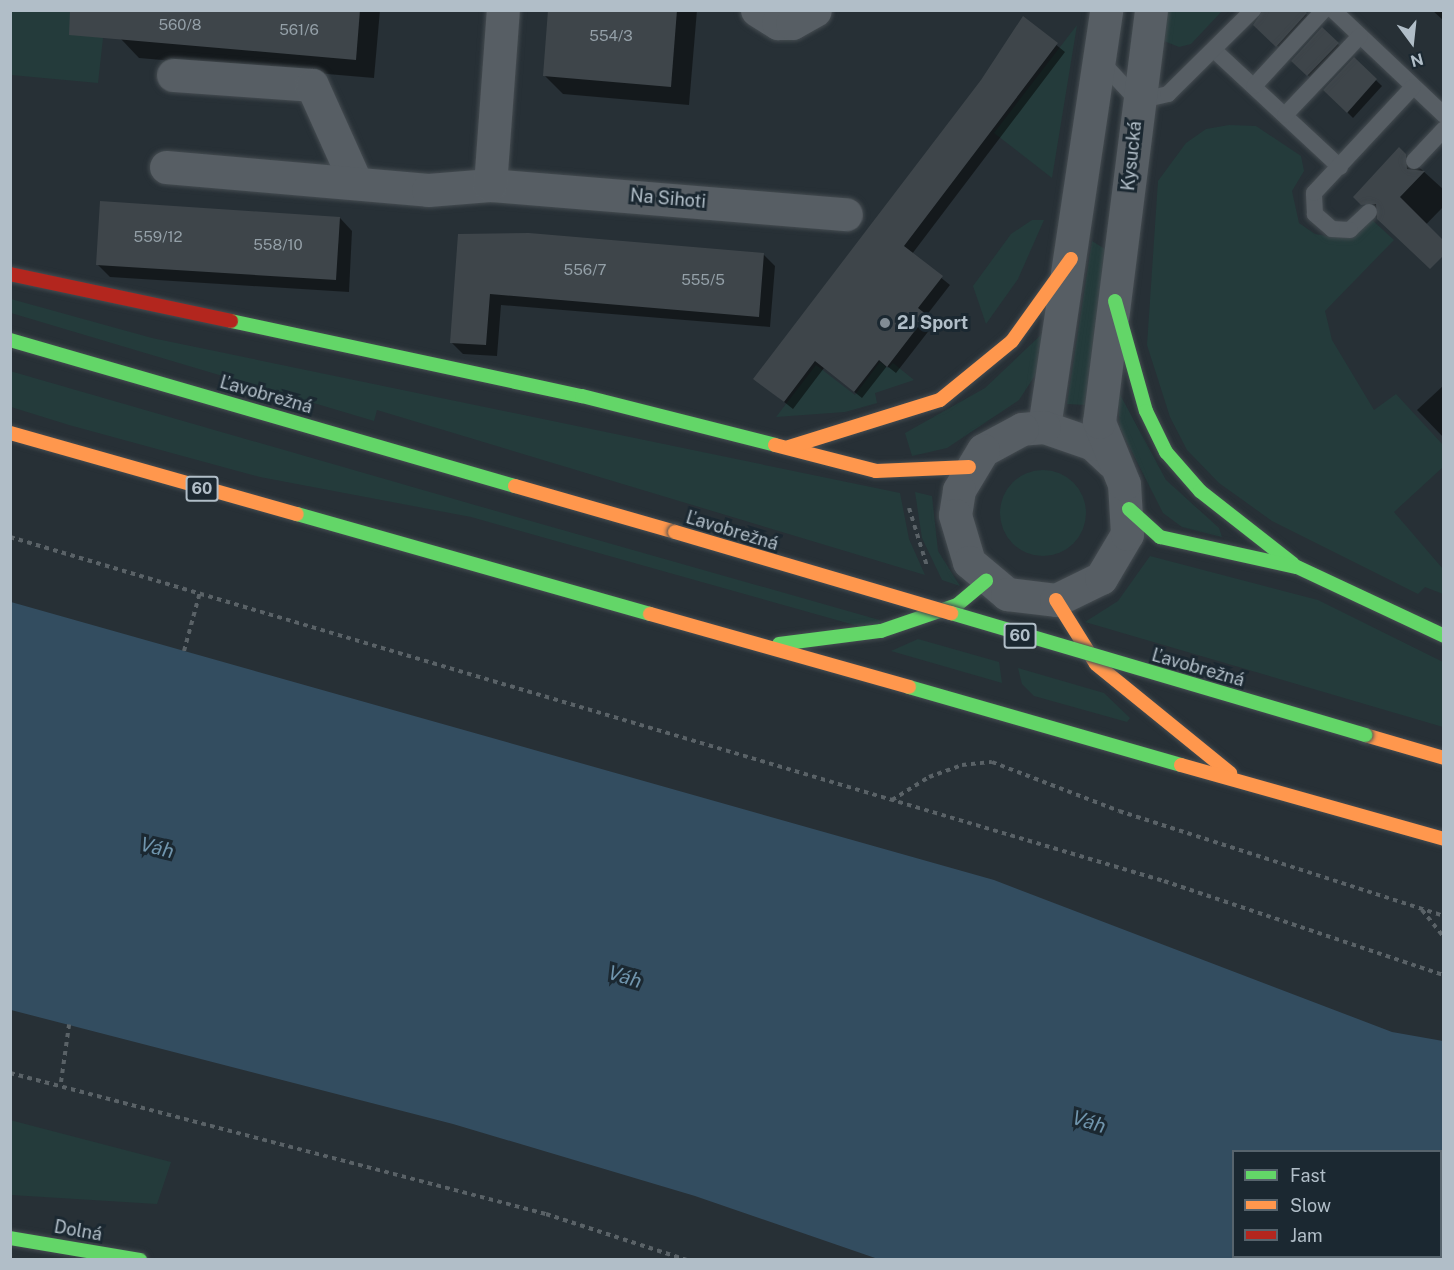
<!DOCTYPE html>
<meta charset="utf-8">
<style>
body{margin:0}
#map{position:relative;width:1454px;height:1270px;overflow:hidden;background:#273036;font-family:"Public Sans",sans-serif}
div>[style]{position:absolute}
.green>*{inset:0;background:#243b3b}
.round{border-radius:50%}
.water>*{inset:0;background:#334d60}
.shadow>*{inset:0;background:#0007}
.building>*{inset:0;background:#3e454a}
.path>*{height:4px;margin-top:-2px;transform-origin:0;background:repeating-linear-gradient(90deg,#5a6267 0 4.5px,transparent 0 9px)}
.roads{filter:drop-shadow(0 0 2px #454c51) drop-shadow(0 0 2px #454c51)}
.lane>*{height:16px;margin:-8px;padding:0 8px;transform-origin:8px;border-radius:8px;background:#575e64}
.street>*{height:33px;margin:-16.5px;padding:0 16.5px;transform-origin:16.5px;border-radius:16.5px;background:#575e64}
.fast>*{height:14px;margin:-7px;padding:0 7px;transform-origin:7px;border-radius:7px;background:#63d668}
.slow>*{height:14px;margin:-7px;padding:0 7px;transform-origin:7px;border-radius:7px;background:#ff974d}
.jam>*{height:14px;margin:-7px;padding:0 7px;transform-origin:7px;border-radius:7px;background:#b3261e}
.bridges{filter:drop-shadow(0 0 2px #454d53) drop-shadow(0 0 2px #454d53)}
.fast-bridge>*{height:14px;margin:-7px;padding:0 7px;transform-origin:7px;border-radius:7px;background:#63d668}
.slow-bridge>*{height:14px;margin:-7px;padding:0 7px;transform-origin:7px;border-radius:7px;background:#ff974d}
.dots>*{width:16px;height:16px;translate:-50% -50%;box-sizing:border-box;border:3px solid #1b2831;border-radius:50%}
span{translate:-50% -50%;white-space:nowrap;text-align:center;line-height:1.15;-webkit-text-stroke:6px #1b2831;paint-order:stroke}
.number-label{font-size:15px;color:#94a0a8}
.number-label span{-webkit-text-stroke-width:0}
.shield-label span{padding:2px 4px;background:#1b2831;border:2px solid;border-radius:4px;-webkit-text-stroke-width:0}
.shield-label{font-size:16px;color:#b1bec8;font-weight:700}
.street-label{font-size:18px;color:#b1bec8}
.poi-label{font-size:18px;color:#b1bec8;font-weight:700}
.left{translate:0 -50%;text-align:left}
.water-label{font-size:20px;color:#7095ad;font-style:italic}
.frame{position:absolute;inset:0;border:12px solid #b1bec8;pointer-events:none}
.legend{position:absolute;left:1232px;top:1150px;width:210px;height:108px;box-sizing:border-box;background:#1b2831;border:2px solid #57646d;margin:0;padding:8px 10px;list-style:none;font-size:18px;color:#b1bec8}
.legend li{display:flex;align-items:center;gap:12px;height:30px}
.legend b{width:30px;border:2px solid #57646d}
.north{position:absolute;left:1382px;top:12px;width:60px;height:60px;-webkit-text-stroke:4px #1b2831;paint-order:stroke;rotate:165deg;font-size:16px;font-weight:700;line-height:24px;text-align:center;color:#b1bec8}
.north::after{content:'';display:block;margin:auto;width:21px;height:27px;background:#b1bec8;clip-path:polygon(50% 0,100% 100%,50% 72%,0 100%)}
</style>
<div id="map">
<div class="green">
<div style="clip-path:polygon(10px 11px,106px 11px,98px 83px,11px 75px)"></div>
<div style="clip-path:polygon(1165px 11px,1222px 11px,1191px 44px,1179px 47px,1164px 41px)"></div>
<div style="clip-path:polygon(1077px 25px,1052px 178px,994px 133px)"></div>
<div style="clip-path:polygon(1229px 125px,1256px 126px,1301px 156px,1304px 171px,1292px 191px,1299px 223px,1315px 234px,1332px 237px,1370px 218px,1394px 240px,1325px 311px,1332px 340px,1374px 410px,1396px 394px,1443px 445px,1443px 467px,1394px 512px,1443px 569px,1443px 594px,1425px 587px,1418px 594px,1272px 521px,1219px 483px,1187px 450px,1170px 417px,1147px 345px,1158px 181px,1186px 143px,1206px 129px)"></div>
<div style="clip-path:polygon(1032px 220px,1044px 220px,1018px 279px,986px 324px,973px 286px,1011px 234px)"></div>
<div style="clip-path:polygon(1092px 241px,1105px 249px,1085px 405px,1067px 404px)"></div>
<div style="clip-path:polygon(11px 299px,152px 338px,900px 493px,909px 539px,925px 575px,377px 410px,374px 421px,11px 313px)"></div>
<div style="clip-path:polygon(1044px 332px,1043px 363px,1019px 400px,947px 448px,912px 456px,905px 433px,985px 388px)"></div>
<div style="clip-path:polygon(880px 362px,888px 368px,893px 363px,914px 380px,875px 393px,877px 403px,845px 412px,776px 417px,816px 365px,855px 395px)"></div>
<div style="clip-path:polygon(10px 371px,475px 505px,911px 629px,858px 626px,471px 517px,260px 477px,69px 425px,11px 407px)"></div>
<div style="clip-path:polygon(1117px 389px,1166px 480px,1219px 528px,1222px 537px,1182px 527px,1163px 513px,1120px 428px)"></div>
<div class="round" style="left:1000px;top:470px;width:86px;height:86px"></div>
<div style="clip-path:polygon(915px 492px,932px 496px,938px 551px,960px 586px,942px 580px,922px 538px)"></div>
<div style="clip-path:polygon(1150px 556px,1318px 600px,1443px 662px,1443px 727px,1085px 622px,1118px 601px)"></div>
<div style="clip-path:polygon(918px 639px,999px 662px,1002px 683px,891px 651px)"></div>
<div style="clip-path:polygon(1018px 668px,1104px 693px,1130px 718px,1127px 722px,1034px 696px,1022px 684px)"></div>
<div style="clip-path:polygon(10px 1120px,171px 1162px,157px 1204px,11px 1195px)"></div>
</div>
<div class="water">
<div style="clip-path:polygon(evenodd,11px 602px,994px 880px,1392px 1032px,1443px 1041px,1443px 1259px,878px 1259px,695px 1196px,453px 1124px,11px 1010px,11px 602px,1234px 1152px,1440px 1152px,1440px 1256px,1234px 1256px,1234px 1152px)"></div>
</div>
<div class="shadow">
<div style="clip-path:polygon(123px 10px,380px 10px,374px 78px,139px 58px,121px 39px)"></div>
<div style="clip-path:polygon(550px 10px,697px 10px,689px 105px,563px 94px,544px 75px)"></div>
<div style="clip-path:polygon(1302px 10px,1312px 20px,1283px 51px,1255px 25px)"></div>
<div style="clip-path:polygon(1432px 10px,1444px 10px,1444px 21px)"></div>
<div style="clip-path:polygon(1023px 18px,1065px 52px,912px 254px,950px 285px,926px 316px,934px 324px,896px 373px,887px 366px,862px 398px,824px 368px,793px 409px,755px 379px,982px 81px)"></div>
<div style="clip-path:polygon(1322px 29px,1344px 50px,1314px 81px,1293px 61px)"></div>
<div style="clip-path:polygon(1354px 59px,1382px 86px,1353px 118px,1325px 90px)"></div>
<div style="clip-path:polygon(1399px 149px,1444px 190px,1444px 206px,1406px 245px,1355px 197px)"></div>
<div style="clip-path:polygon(340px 218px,352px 231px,349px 292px,110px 277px,97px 264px)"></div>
<div style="clip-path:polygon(460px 235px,764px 255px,775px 266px,770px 327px,501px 305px,497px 356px,463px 354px,451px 342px)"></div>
<div style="clip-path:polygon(1444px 385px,1444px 438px,1417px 410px)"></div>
</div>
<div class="building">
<div style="clip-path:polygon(70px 10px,360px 10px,356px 60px,69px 35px)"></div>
<div style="clip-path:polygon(548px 10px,677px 10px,671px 87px,543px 76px)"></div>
<div style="clip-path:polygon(1263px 10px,1304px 10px,1307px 13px,1276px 47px,1253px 25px)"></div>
<div style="clip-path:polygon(1023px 16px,1058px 43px,904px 246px,943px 276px,918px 308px,927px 315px,887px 367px,879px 360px,854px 392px,815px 361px,784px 402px,753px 379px,981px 80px)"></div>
<div style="clip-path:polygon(1322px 27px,1339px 43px,1307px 76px,1291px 61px)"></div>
<div style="clip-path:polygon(1354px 57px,1377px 79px,1347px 113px,1323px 90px)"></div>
<div style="clip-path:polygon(1399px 147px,1406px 154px,1407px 169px,1425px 171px,1400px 197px,1443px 240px,1443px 256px,1430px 269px,1377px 219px,1376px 204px,1361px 205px,1353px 197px)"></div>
<div style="clip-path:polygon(100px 201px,340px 217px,336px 280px,96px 265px)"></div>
<div style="clip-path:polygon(529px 233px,764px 253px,759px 317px,490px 294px,486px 345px,450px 343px,458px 234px)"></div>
</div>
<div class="path">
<div style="left:909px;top:508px;width:61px;rotate:72.8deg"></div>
<div style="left:10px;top:537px;width:1204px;rotate:16.6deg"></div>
<div style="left:1164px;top:881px;width:295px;rotate:18.6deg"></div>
<div style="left:184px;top:651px;width:61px;rotate:-74.8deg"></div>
<div style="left:892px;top:800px;width:44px;rotate:-31.9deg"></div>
<div style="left:929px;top:777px;width:35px;rotate:-20deg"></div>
<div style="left:962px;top:765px;width:30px;rotate:-6deg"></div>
<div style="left:992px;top:762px;width:136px;rotate:21.1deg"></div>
<div style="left:1119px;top:811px;width:342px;rotate:17.9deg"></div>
<div style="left:1422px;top:910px;width:35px;rotate:51deg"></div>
<div style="left:10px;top:1073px;width:554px;rotate:14.74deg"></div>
<div style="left:546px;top:1214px;width:148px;rotate:18.1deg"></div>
<div style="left:61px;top:1082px;width:58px;rotate:-82deg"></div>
</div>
<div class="roads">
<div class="lane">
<div style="left:1333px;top:10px;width:153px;rotate:43.4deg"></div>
<div style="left:1214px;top:50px;width:172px;rotate:42.9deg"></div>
<div style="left:1098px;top:58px;width:59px;rotate:47.1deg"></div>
<div style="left:1138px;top:101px;width:31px;rotate:-13deg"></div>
<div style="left:1168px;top:94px;width:120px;rotate:-44.7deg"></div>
<div style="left:1254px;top:86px;width:103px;rotate:-47.4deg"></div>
<div style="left:1285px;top:115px;width:109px;rotate:-46.5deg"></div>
<div style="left:1414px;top:161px;width:44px;rotate:-46.8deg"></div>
<div style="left:1369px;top:212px;width:26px;rotate:137deg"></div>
<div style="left:1350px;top:230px;width:18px;rotate:-177deg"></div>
<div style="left:1332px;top:229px;width:23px;rotate:-139deg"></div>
<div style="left:1315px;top:214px;width:21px;rotate:-93deg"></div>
<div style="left:1314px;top:193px;width:145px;rotate:-47deg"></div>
</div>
<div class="street">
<div style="left:757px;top:10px;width:25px;rotate:32deg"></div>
<div style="left:778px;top:23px;width:14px"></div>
<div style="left:792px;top:23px;width:26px;rotate:-29deg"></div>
<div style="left:173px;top:75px;width:139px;rotate:4.1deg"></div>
<div style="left:312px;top:85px;width:107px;rotate:65.8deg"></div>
<div style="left:166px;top:167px;width:263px;rotate:5deg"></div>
<div style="left:428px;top:190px;width:62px;rotate:-4.6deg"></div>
<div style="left:490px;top:185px;width:357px;rotate:4.7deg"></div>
<div style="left:490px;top:185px;width:175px;rotate:-85.8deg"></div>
<div style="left:1044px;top:427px;width:422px;rotate:-81.5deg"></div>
<div style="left:1112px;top:462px;width:26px;rotate:-137deg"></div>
<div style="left:1093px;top:444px;width:52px;rotate:-160.9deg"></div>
<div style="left:1044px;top:427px;width:22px;rotate:175deg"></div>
<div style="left:1022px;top:429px;width:44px;rotate:151.7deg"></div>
<div style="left:983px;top:450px;width:47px;rotate:121deg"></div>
<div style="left:959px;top:490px;width:25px;rotate:99deg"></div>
<div style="left:955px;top:515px;width:49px;rotate:73.4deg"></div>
<div style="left:969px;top:562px;width:50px;rotate:40.1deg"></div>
<div style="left:1007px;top:594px;width:49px;rotate:7deg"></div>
<div style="left:1056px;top:600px;width:50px;rotate:-26.1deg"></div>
<div style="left:1101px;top:578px;width:51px;rotate:-59.4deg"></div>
<div style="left:1127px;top:534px;width:50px;rotate:-93.4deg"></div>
<div style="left:1124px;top:484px;width:67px;rotate:-112deg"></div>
<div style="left:1099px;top:422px;width:415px;rotate:-82.8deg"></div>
</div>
<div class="fast">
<div style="left:1115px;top:301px;width:114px;rotate:74.3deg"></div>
<div style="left:1146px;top:411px;width:46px;rotate:64deg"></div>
<div style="left:1166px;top:452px;width:52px;rotate:48.9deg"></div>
<div style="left:1200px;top:491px;width:118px;rotate:38.1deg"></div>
<div style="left:231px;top:321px;width:359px;rotate:12.1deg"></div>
<div style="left:582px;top:396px;width:199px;rotate:14.2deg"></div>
<div style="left:10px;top:340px;width:526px;rotate:16.13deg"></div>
<div style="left:1129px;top:509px;width:42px;rotate:42.1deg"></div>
<div style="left:1160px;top:537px;width:140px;rotate:12.4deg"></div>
<div style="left:1297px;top:567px;width:162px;rotate:25.1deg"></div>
<div style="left:297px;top:514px;width:367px;rotate:15.8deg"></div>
<div style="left:779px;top:644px;width:103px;rotate:-7.3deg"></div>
<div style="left:881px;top:631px;width:80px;rotate:-18.9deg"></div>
<div style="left:957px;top:605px;width:38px;rotate:-40deg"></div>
<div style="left:909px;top:687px;width:283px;rotate:16deg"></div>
<div style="left:10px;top:1238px;width:132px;rotate:9.6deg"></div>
</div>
<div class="slow">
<div style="left:10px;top:433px;width:298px;rotate:15.8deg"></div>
<div style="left:775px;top:445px;width:104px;rotate:14.4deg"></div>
<div style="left:876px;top:471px;width:93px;rotate:-2.5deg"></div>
<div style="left:789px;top:447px;width:158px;rotate:-17.3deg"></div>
<div style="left:940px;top:400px;width:93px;rotate:-39.3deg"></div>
<div style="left:1012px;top:341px;width:101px;rotate:-54.3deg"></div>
<div style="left:515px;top:486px;width:166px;rotate:16deg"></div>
<div style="left:1056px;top:600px;width:75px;rotate:58deg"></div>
<div style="left:1096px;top:664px;width:173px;rotate:39.1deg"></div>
<div style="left:650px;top:614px;width:269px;rotate:15.7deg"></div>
<div style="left:1365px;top:735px;width:82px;rotate:16.2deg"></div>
<div style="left:1181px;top:765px;width:273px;rotate:15.7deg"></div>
</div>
<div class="jam">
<div style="left:10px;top:274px;width:226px;rotate:12deg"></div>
</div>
</div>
<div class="bridges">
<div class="fast-bridge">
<div style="left:951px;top:613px;width:432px;rotate:16.4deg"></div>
</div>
<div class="slow-bridge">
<div style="left:675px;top:532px;width:288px;rotate:16.4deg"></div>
</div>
</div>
<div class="dots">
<div style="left:885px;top:323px;background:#818c95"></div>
</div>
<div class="number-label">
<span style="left:180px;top:25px">560/8</span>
<span style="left:299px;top:30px">561/6</span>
<span style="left:611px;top:36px">554/3</span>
<span style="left:158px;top:237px">559/12</span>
<span style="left:278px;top:245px">558/10</span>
<span style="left:585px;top:270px">556/7</span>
<span style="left:703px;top:280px">555/5</span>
</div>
<div class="shield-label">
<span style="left:202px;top:489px">60</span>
<span style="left:1020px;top:636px">60</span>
</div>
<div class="street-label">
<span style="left:1132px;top:156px;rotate:-84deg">Kysucká</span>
<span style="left:668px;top:199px;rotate:5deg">Na Sihoti</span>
<span style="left:266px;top:395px;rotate:16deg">Ľavobrežná</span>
<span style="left:732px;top:531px;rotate:17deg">Ľavobrežná</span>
<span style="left:1198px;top:668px;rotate:16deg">Ľavobrežná</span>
<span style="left:78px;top:1231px;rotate:10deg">Dolná</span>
</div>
<div class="poi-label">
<span class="left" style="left:897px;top:323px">2J Sport</span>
</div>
<div class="water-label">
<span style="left:157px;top:848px;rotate:14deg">Váh</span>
<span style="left:625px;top:977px;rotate:17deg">Váh</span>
<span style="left:1089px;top:1122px;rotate:17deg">Váh</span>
</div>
<div class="frame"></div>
<ul class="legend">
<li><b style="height:8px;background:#63d668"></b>Fast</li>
<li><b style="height:8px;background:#ff974d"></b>Slow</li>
<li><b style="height:8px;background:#b3261e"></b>Jam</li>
</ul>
<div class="north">N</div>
</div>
